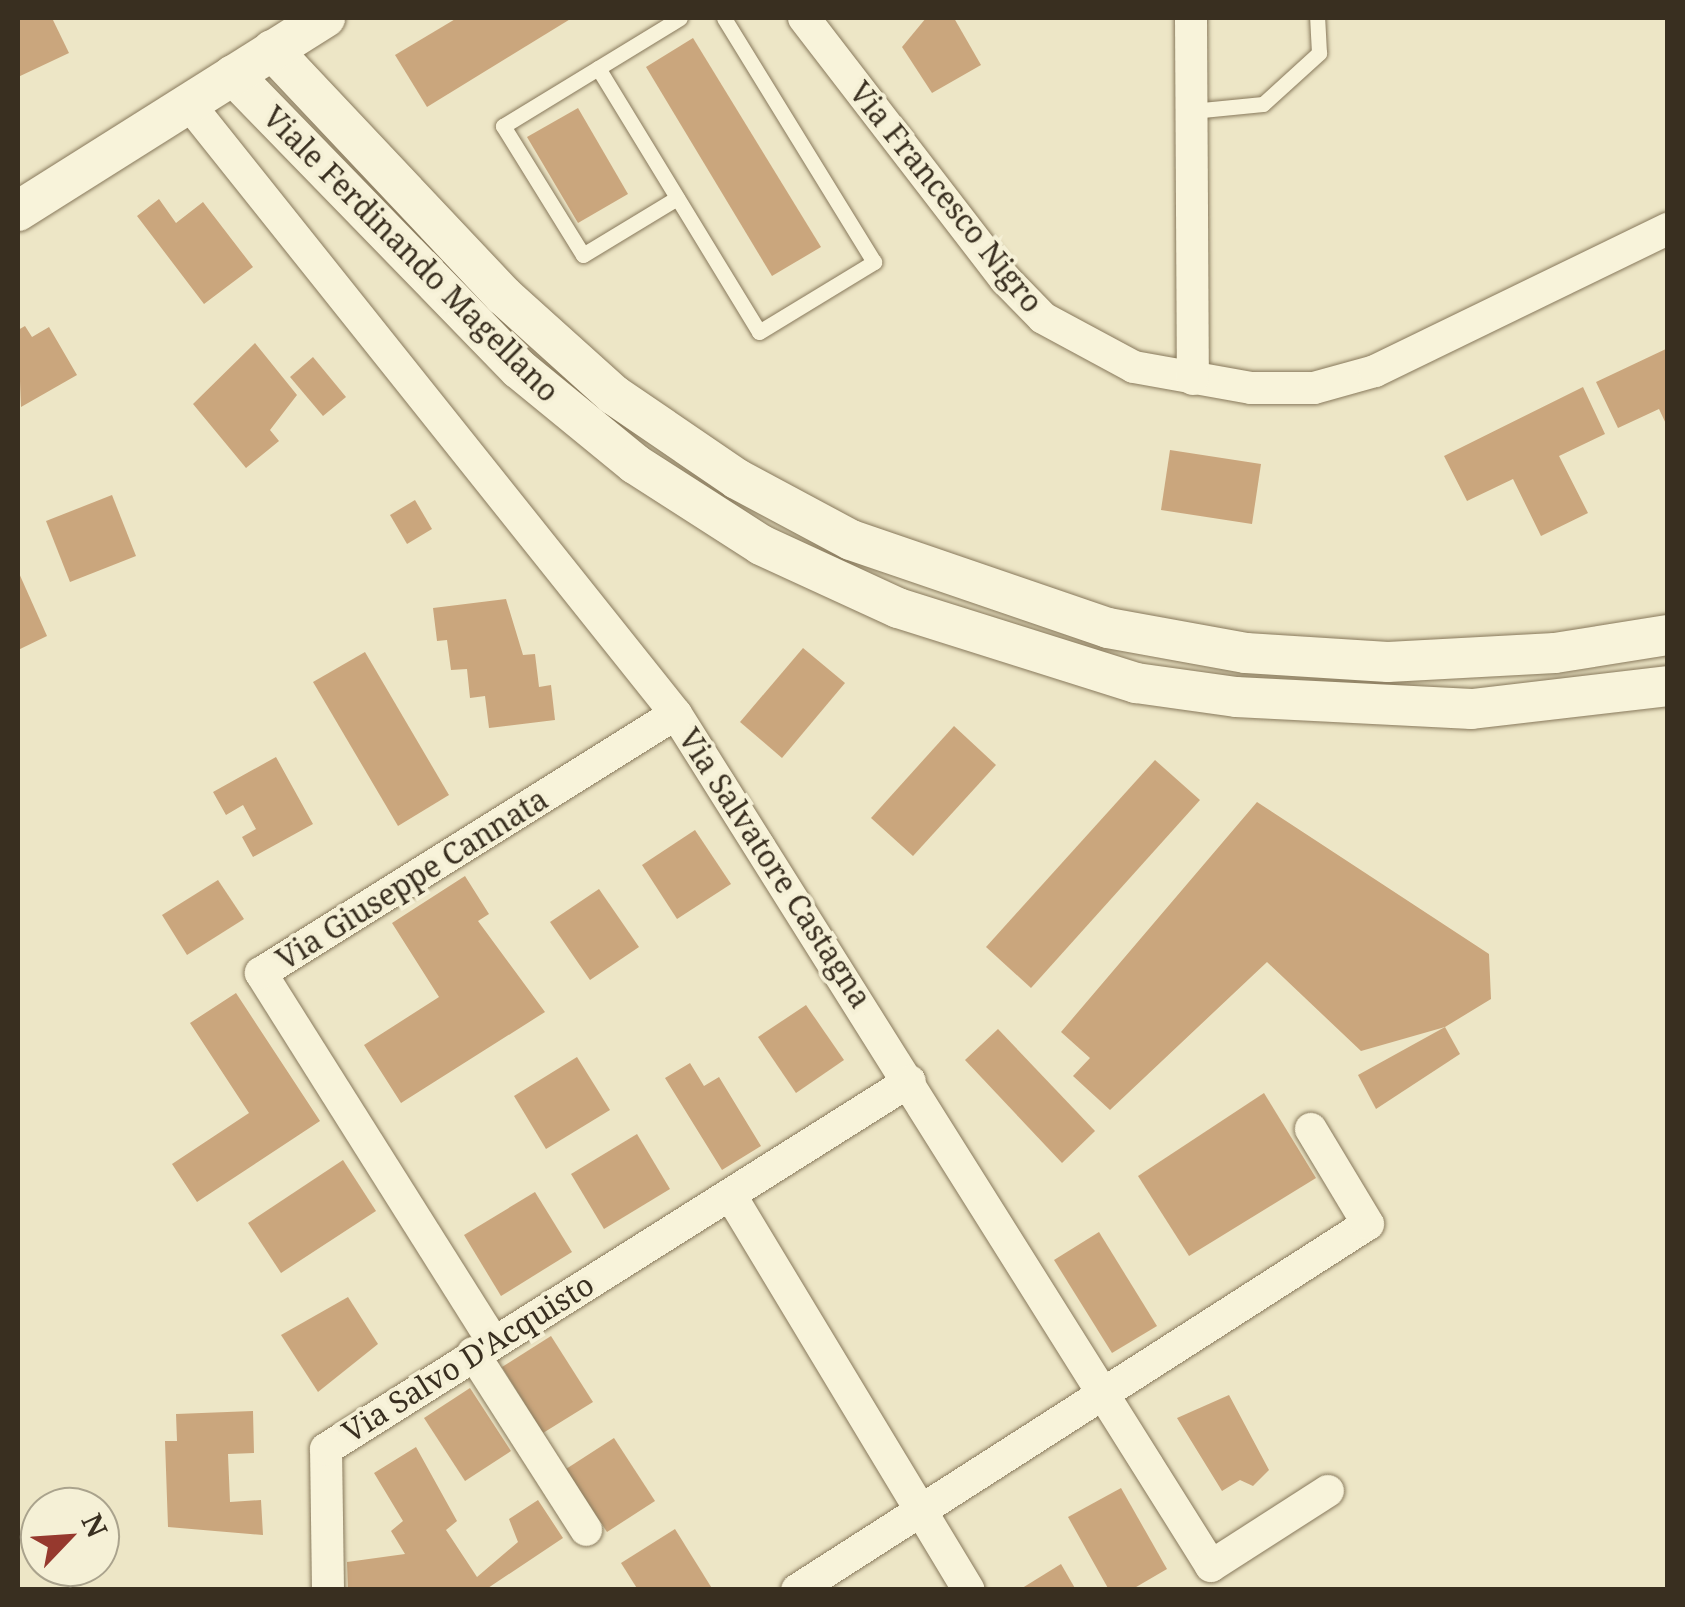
<!DOCTYPE html>
<style>
body{margin:0}
#map{position:relative;width:1685px;height:1607px;overflow:hidden;background:#ede6c6;font-family:"Noto Serif",serif}
div>[style]{position:absolute}
.building>*{inset:0;background:#caa67d}
.roads{filter:drop-shadow(0 0 2px #88795c) drop-shadow(0 0 2px #88795c)}
.service>*{height:15px;margin:-7.5px;padding:0 7.5px;transform-origin:7.5px;border-radius:7.5px;background:#f8f3da}
.minor>*{height:32px;margin:-16px;padding:0 16px;transform-origin:16px;border-radius:16px;background:#f8f3da}
.tertiary>*{height:40px;margin:-20px;padding:0 20px;transform-origin:20px;border-radius:20px;background:#f8f3da}
span{translate:-50% -50%;white-space:nowrap;text-align:center;line-height:1.15;-webkit-text-stroke:8px #f5f0d6;paint-order:stroke}
.street-label{font-size:30px;color:#392f20}
.frame{position:absolute;inset:0;border:20px solid #392f20;pointer-events:none}
.north{position:absolute;left:20px;top:1487px;width:100px;height:100px;box-sizing:border-box;background:#f5f0d6;border:2px solid #aaa38d;border-radius:50%;rotate:65deg;font-size:28px;font-weight:700;line-height:40px;text-align:center;color:#392f20}
.north::after{content:'';display:block;margin:auto;width:35px;height:45px;background:#96392e;clip-path:polygon(50% 0,100% 100%,50% 72%,0 100%)}
</style>
<div id="map">
<div class="building">
<div style="clip-path:polygon(18px 18px,52px 18px,69px 53px,18px 77px)"></div>
<div style="clip-path:polygon(457px 18px,572px 18px,427px 107px,395px 55px)"></div>
<div style="clip-path:polygon(926px 18px,954px 18px,981px 65px,932px 93px,902px 47px)"></div>
<div style="clip-path:polygon(693px 38px,821px 247px,772px 276px,646px 67px)"></div>
<div style="clip-path:polygon(578px 108px,628px 194px,578px 223px,527px 137px)"></div>
<div style="clip-path:polygon(159px 199px,176px 223px,203px 202px,253px 267px,204px 304px,137px 216px)"></div>
<div style="clip-path:polygon(25px 326px,32px 337px,49px 327px,77px 375px,21px 407px,18px 330px)"></div>
<div style="clip-path:polygon(255px 343px,297px 395px,270px 430px,279px 441px,246px 468px,193px 404px)"></div>
<div style="clip-path:polygon(1668px 348px,1668px 428px,1659px 409px,1618px 428px,1596px 382px)"></div>
<div style="clip-path:polygon(313px 357px,346px 397px,323px 416px,290px 377px)"></div>
<div style="clip-path:polygon(1583px 387px,1605px 434px,1559px 456px,1588px 513px,1541px 536px,1513px 479px,1467px 501px,1444px 456px)"></div>
<div style="clip-path:polygon(1170px 450px,1261px 464px,1252px 524px,1161px 510px)"></div>
<div style="clip-path:polygon(112px 495px,136px 556px,70px 582px,46px 521px)"></div>
<div style="clip-path:polygon(415px 500px,432px 529px,407px 544px,390px 515px)"></div>
<div style="clip-path:polygon(18px 571px,47px 636px,18px 650px)"></div>
<div style="clip-path:polygon(506px 599px,523px 655px,535px 654px,539px 687px,551px 685px,555px 720px,489px 728px,485px 696px,470px 698px,467px 669px,451px 670px,447px 640px,437px 641px,433px 608px)"></div>
<div style="clip-path:polygon(803px 648px,845px 683px,782px 758px,740px 722px)"></div>
<div style="clip-path:polygon(365px 652px,449px 795px,398px 826px,313px 682px)"></div>
<div style="clip-path:polygon(954px 726px,996px 765px,913px 856px,871px 818px)"></div>
<div style="clip-path:polygon(276px 757px,313px 824px,253px 857px,242px 837px,256px 829px,243px 805px,226px 815px,213px 792px)"></div>
<div style="clip-path:polygon(1155px 760px,1200px 800px,1031px 988px,986px 947px)"></div>
<div style="clip-path:polygon(1257px 802px,1489px 954px,1491px 999px,1445px 1027px,1361px 1051px,1267px 962px,1110px 1110px,1073px 1076px,1090px 1058px,1061px 1032px)"></div>
<div style="clip-path:polygon(695px 830px,731px 884px,677px 919px,642px 865px)"></div>
<div style="clip-path:polygon(465px 876px,489px 914px,478px 921px,545px 1012px,401px 1103px,364px 1045px,439px 997px,392px 923px)"></div>
<div style="clip-path:polygon(218px 880px,244px 919px,187px 955px,162px 915px)"></div>
<div style="clip-path:polygon(599px 889px,639px 947px,590px 980px,550px 922px)"></div>
<div style="clip-path:polygon(236px 993px,320px 1121px,197px 1202px,172px 1164px,249px 1113px,190px 1023px)"></div>
<div style="clip-path:polygon(806px 1005px,844px 1060px,796px 1093px,758px 1037px)"></div>
<div style="clip-path:polygon(1445px 1027px,1460px 1054px,1376px 1109px,1358px 1075px)"></div>
<div style="clip-path:polygon(998px 1029px,1095px 1131px,1062px 1163px,965px 1060px)"></div>
<div style="clip-path:polygon(577px 1057px,610px 1110px,546px 1149px,514px 1096px)"></div>
<div style="clip-path:polygon(690px 1063px,704px 1086px,719px 1077px,761px 1146px,722px 1170px,665px 1078px)"></div>
<div style="clip-path:polygon(1264px 1093px,1316px 1178px,1189px 1256px,1138px 1176px)"></div>
<div style="clip-path:polygon(637px 1134px,670px 1189px,604px 1229px,571px 1174px)"></div>
<div style="clip-path:polygon(343px 1160px,376px 1211px,281px 1273px,248px 1223px)"></div>
<div style="clip-path:polygon(535px 1192px,572px 1252px,501px 1296px,464px 1235px)"></div>
<div style="clip-path:polygon(1099px 1232px,1157px 1326px,1112px 1353px,1054px 1260px)"></div>
<div style="clip-path:polygon(348px 1297px,378px 1344px,318px 1392px,281px 1335px)"></div>
<div style="clip-path:polygon(551px 1336px,593px 1402px,543px 1433px,502px 1367px)"></div>
<div style="clip-path:polygon(470px 1388px,511px 1451px,465px 1481px,424px 1418px)"></div>
<div style="clip-path:polygon(1229px 1395px,1269px 1470px,1253px 1486px,1240px 1480px,1222px 1491px,1177px 1418px)"></div>
<div style="clip-path:polygon(253px 1411px,254px 1453px,228px 1454px,230px 1502px,261px 1500px,263px 1535px,168px 1527px,165px 1441px,177px 1441px,176px 1414px)"></div>
<div style="clip-path:polygon(614px 1438px,655px 1501px,607px 1532px,566px 1469px)"></div>
<div style="clip-path:polygon(416px 1447px,457px 1521px,446px 1530px,477px 1577px,518px 1542px,509px 1519px,538px 1500px,563px 1538px,485px 1590px,348px 1590px,347px 1562px,405px 1554px,391px 1531px,403px 1521px,374px 1473px)"></div>
<div style="clip-path:polygon(1121px 1488px,1167px 1569px,1131px 1590px,1109px 1590px,1068px 1517px)"></div>
<div style="clip-path:polygon(675px 1529px,713px 1590px,638px 1590px,621px 1563px)"></div>
<div style="clip-path:polygon(1061px 1564px,1076px 1590px,1019px 1590px)"></div>
</div>
<div class="roads">
<div class="service">
<div style="left:598px;top:68px;width:309px;rotate:58.6deg"></div>
<div style="left:759px;top:332px;width:135px;rotate:-31.3deg"></div>
<div style="left:874px;top:262px;width:286px;rotate:-121.6deg"></div>
<div style="left:1192px;top:111px;width:71px;rotate:-5.6deg"></div>
<div style="left:1263px;top:104px;width:76px;rotate:-42.3deg"></div>
<div style="left:1319px;top:53px;width:35px;rotate:-93deg"></div>
<div style="left:677px;top:198px;width:110px;rotate:148.8deg"></div>
<div style="left:583px;top:255px;width:152px;rotate:-121.8deg"></div>
<div style="left:503px;top:126px;width:207px;rotate:-31.4deg"></div>
</div>
<div class="minor">
<div style="left:804px;top:18px;width:329px;rotate:52.4deg"></div>
<div style="left:1005px;top:279px;width:54px;rotate:45.7deg"></div>
<div style="left:1043px;top:318px;width:103px;rotate:28.3deg"></div>
<div style="left:1134px;top:367px;width:119px;rotate:10.2deg"></div>
<div style="left:1251px;top:388px;width:63px"></div>
<div style="left:1314px;top:388px;width:63px;rotate:-15.6deg"></div>
<div style="left:1375px;top:371px;width:326px;rotate:-25.9deg"></div>
<div style="left:1191px;top:18px;width:361px;rotate:89.7deg"></div>
<div style="left:189px;top:104px;width:781px;rotate:51.4deg"></div>
<div style="left:676px;top:714px;width:1006px;rotate:57.87deg"></div>
<div style="left:1211px;top:1566px;width:139px;rotate:-32.7deg"></div>
<div style="left:731px;top:1196px;width:460px;rotate:58.9deg"></div>
<div style="left:492px;top:1340px;width:434px;rotate:-122.2deg"></div>
<div style="left:261px;top:973px;width:489px;rotate:-32deg"></div>
<div style="left:473px;top:1353px;width:210px;rotate:57.4deg"></div>
<div style="left:328px;top:1590px;width:141px;rotate:-90.8deg"></div>
<div style="left:326px;top:1449px;width:690px;rotate:-32.22deg"></div>
<div style="left:797px;top:1590px;width:678px;rotate:-32.66deg"></div>
<div style="left:1368px;top:1224px;width:111px;rotate:-121deg"></div>
</div>
<div class="tertiary">
<div style="left:272px;top:50px;width:338px;rotate:46.7deg"></div>
<div style="left:504px;top:296px;width:148px;rotate:42deg"></div>
<div style="left:614px;top:395px;width:149px;rotate:34.3deg"></div>
<div style="left:737px;top:479px;width:129px;rotate:28.2deg"></div>
<div style="left:851px;top:540px;width:272px;rotate:18.9deg"></div>
<div style="left:1108px;top:628px;width:140px;rotate:10.3deg"></div>
<div style="left:1246px;top:653px;width:142px;rotate:3.6deg"></div>
<div style="left:1388px;top:662px;width:167px;rotate:-3.1deg"></div>
<div style="left:1555px;top:653px;width:114px;rotate:-9.1deg"></div>
<div style="left:233px;top:75px;width:410px;rotate:45.8deg"></div>
<div style="left:519px;top:369px;width:150px;rotate:39.3deg"></div>
<div style="left:635px;top:464px;width:150px;rotate:32.7deg"></div>
<div style="left:761px;top:545px;width:151px;rotate:24.7deg"></div>
<div style="left:898px;top:608px;width:250px;rotate:17.5deg"></div>
<div style="left:1136px;top:683px;width:101px;rotate:8deg"></div>
<div style="left:1236px;top:697px;width:236px;rotate:2.9deg"></div>
<div style="left:1472px;top:709px;width:197px;rotate:-6.7deg"></div>
<div style="left:18px;top:211px;width:363px;rotate:-32.2deg"></div>
</div>
</div>
<div class="street-label">
<span style="left:946px;top:197px;rotate:51deg">Via Francesco Nigro</span>
<span style="left:411px;top:254px;rotate:45deg">Viale Ferdinando Magellano</span>
<span style="left:775px;top:868px;rotate:57deg">Via Salvatore Castagna</span>
<span style="left:412px;top:879px;rotate:-32deg">Via Giuseppe Cannata</span>
<span style="left:468px;top:1358px;rotate:-32deg">Via Salvo D'Acquisto</span>
</div>
<div class="frame"></div>
<div class="north">N</div>
</div>
